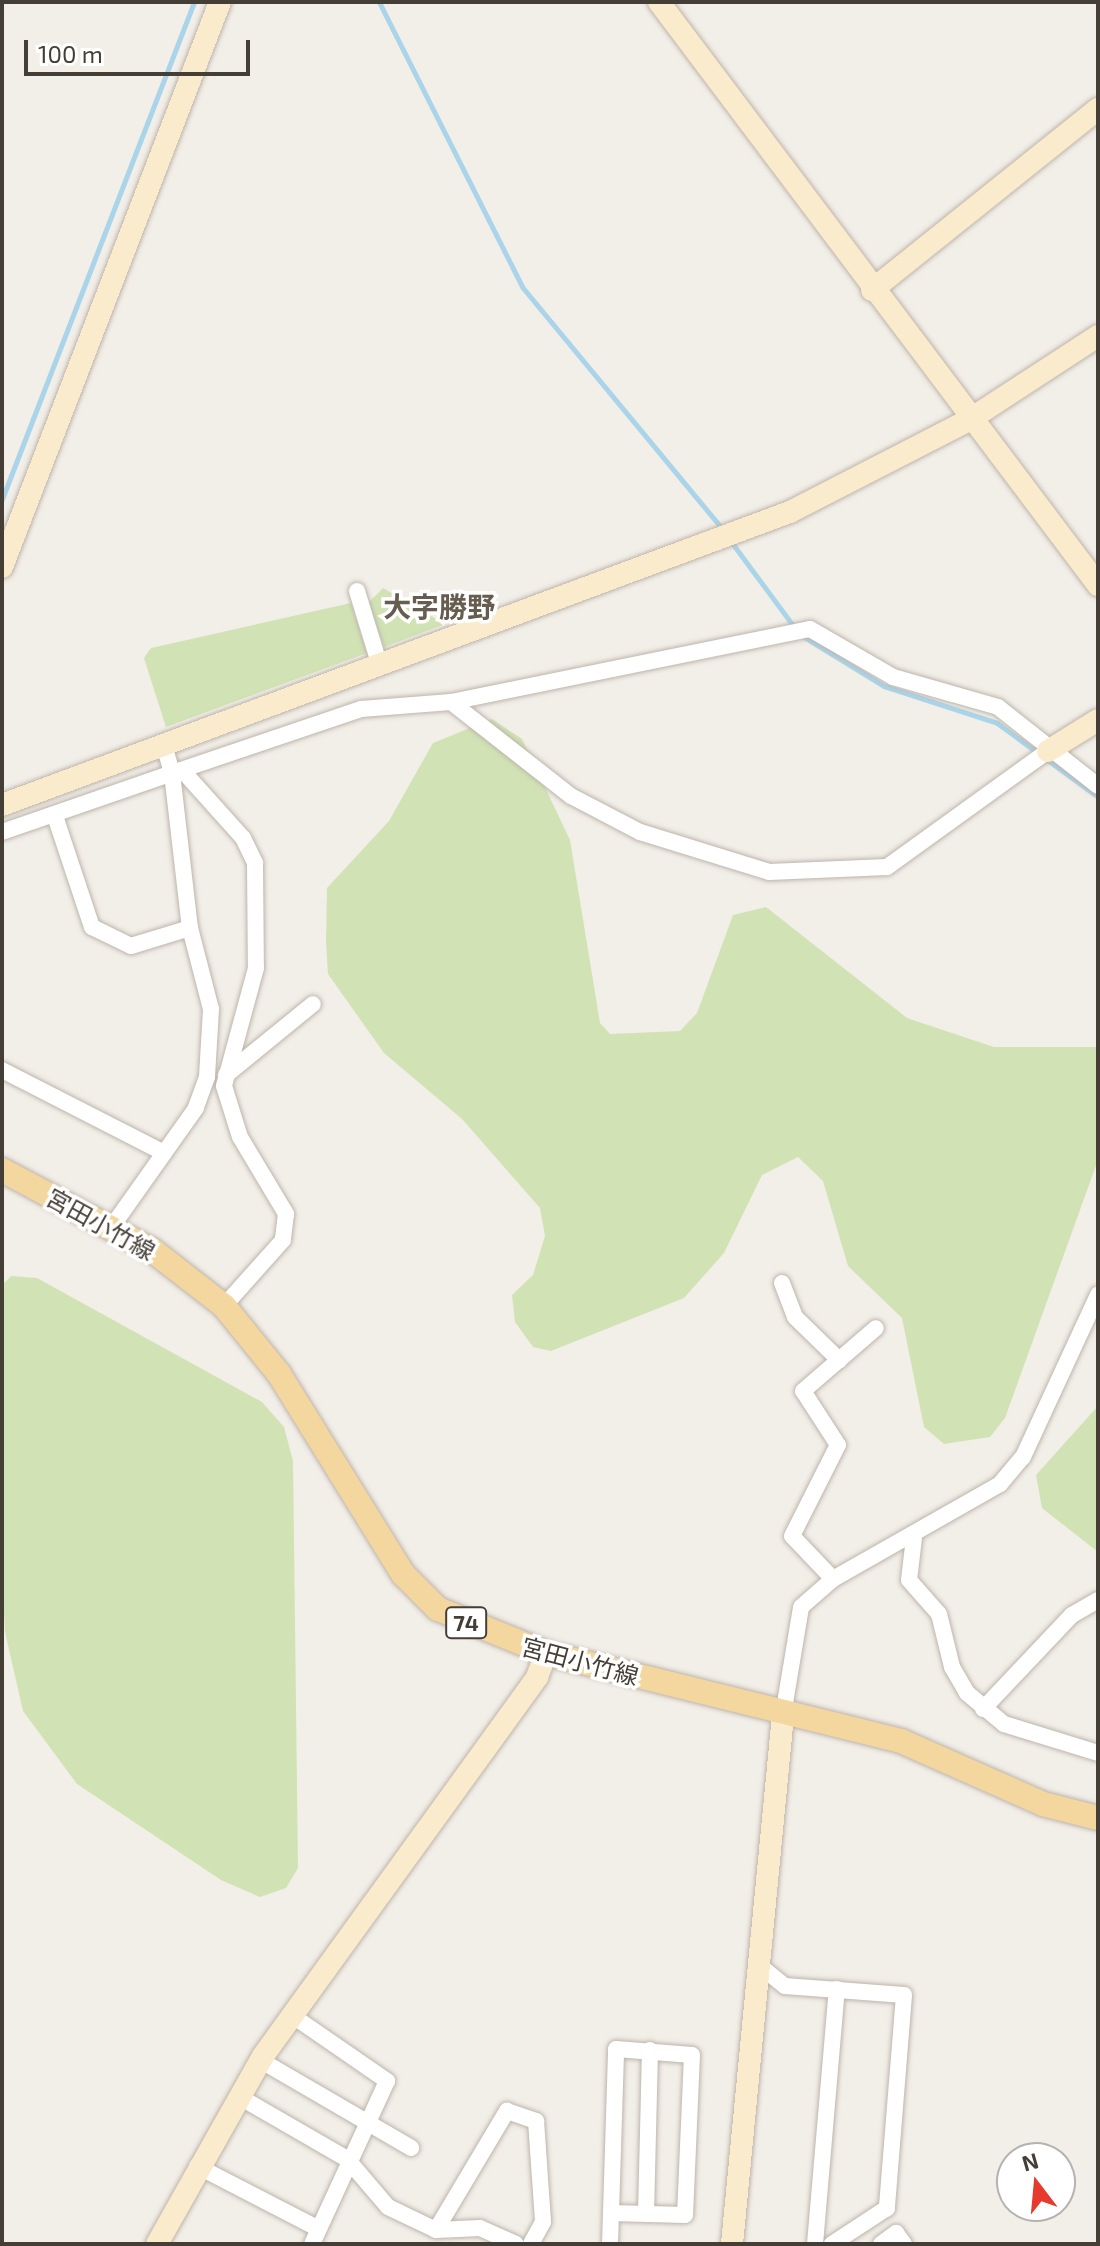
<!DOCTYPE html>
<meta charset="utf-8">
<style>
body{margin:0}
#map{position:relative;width:1100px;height:2246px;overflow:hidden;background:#f2eee8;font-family:"Exo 2","Noto Sans JP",sans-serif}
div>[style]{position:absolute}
.green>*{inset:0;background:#d1e3b4}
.stream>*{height:5px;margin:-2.5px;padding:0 2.5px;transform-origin:2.5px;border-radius:2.5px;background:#aad4e9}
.roads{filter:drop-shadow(0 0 2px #bdb5ab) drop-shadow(0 0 2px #bdb5ab)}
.street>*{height:16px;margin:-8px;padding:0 8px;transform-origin:8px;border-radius:8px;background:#fff}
.secondary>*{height:22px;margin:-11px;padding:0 11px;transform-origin:11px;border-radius:11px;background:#f9ebcb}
.primary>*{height:24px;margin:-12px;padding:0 12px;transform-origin:12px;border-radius:12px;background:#f4d69f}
span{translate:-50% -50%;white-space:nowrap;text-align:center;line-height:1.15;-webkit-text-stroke:7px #fff;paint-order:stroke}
.shield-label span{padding:2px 6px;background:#fff;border:2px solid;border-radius:6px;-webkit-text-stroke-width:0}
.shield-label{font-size:22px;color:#453e37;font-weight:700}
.street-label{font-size:24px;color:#453e37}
.quarter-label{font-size:28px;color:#665c4f;font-weight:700}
.frame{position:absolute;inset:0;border:4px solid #453e37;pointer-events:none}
.north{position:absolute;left:996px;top:2142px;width:80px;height:80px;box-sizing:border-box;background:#fff;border:2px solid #b5b2af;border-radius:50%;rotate:344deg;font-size:22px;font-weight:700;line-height:32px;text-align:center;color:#453e37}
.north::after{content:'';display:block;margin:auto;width:28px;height:36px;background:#e53a2c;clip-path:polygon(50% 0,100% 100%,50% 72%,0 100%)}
.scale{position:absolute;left:24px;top:40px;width:226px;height:36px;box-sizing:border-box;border:4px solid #453e37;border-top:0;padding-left:10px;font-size:24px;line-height:28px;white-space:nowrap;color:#453e37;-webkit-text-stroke:6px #fff;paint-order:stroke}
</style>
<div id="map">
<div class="green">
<div style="clip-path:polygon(383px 588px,445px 624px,384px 647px,368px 603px)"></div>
<div style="clip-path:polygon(351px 603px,367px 653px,166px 727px,144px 658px,151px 648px)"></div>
<div style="clip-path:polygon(492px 719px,522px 739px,570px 840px,600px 1023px,610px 1034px,680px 1031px,697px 1013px,733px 915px,766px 907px,907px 1018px,994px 1047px,1098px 1047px,1098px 1160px,1005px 1418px,990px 1437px,944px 1444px,924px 1427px,902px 1318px,848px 1266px,823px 1181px,798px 1157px,762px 1175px,724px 1253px,684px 1298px,551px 1351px,533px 1347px,515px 1322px,512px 1295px,533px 1275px,545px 1236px,540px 1208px,462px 1119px,384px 1053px,328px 974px,326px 942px,327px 888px,389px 821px,433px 743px)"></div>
<div style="clip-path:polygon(11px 1276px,37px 1278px,262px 1402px,284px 1427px,293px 1461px,298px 1868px,286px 1888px,260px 1897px,221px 1880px,77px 1784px,23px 1711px,5px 1632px,2px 1576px,2px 1285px)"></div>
<div style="clip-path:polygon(1098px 1406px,1098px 1552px,1042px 1508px,1036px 1475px)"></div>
</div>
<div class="stream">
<div style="left:379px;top:2px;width:320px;rotate:63.3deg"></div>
<div style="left:523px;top:288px;width:315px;rotate:50.4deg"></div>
<div style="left:2px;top:499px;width:533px;rotate:-68.88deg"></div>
<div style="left:729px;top:539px;width:109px;rotate:53.5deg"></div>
<div style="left:801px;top:635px;width:97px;rotate:31.6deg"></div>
<div style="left:884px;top:686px;width:119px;rotate:18.1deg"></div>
<div style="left:997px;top:723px;width:125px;rotate:36.2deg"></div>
</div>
<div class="roads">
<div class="street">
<div style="left:357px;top:591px;width:75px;rotate:73deg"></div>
<div style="left:451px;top:702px;width:152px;rotate:38.1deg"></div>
<div style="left:571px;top:796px;width:78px;rotate:27.6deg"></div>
<div style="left:640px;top:832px;width:135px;rotate:17.2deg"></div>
<div style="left:769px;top:872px;width:118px;rotate:-2.4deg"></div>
<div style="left:887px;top:867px;width:198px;rotate:-35.8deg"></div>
<div style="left:164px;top:745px;width:29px;rotate:74deg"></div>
<div style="left:172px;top:773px;width:200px;rotate:-18.7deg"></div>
<div style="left:361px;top:709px;width:90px;rotate:-4.4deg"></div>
<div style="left:451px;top:702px;width:366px;rotate:-11.5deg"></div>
<div style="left:810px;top:629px;width:96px;rotate:30deg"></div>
<div style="left:893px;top:677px;width:109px;rotate:15.9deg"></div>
<div style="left:998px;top:707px;width:127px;rotate:38.3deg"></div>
<div style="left:182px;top:770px;width:91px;rotate:48.1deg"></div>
<div style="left:243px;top:838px;width:28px;rotate:64deg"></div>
<div style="left:255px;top:863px;width:105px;rotate:89.5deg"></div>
<div style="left:256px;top:968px;width:122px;rotate:105.2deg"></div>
<div style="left:224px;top:1086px;width:53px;rotate:72.6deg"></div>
<div style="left:240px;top:1137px;width:90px;rotate:59.1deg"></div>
<div style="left:286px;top:1214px;width:26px;rotate:97deg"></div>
<div style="left:283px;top:1240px;width:89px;rotate:131.8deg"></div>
<div style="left:55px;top:816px;width:117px;rotate:71.6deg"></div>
<div style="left:92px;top:927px;width:43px;rotate:26deg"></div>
<div style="left:131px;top:946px;width:62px;rotate:-17deg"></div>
<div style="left:2px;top:832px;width:180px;rotate:-19.1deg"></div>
<div style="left:172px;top:773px;width:156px;rotate:83.4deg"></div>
<div style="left:190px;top:928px;width:84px;rotate:75.5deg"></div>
<div style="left:211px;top:1009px;width:68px;rotate:93.4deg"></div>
<div style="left:207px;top:1077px;width:33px;rotate:110deg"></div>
<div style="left:196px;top:1108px;width:147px;rotate:125.3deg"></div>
<div style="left:2px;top:1070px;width:182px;rotate:27.1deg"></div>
<div style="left:226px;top:1075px;width:112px;rotate:-39.2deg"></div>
<div style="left:782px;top:1283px;width:36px;rotate:69deg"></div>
<div style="left:795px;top:1317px;width:62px;rotate:44.3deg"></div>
<div style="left:914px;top:1538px;width:42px;rotate:96.8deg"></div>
<div style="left:909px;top:1580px;width:45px;rotate:48.6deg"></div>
<div style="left:939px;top:1614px;width:55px;rotate:76.2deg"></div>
<div style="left:952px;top:1667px;width:30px;rotate:60deg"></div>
<div style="left:967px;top:1693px;width:48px;rotate:40deg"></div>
<div style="left:1004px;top:1724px;width:98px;rotate:17.1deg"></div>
<div style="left:833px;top:1579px;width:59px;rotate:-133.6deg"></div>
<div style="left:792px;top:1536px;width:102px;rotate:-63.2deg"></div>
<div style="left:838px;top:1445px;width:64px;rotate:-122.9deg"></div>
<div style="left:803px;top:1391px;width:96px;rotate:-40.8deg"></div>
<div style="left:983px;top:1709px;width:129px;rotate:-46.6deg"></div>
<div style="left:1072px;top:1615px;width:30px;rotate:-30deg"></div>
<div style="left:783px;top:1715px;width:109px;rotate:-80.5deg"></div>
<div style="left:801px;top:1607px;width:43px;rotate:-41.2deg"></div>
<div style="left:833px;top:1579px;width:192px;rotate:-29.6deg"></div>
<div style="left:1000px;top:1484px;width:35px;rotate:-50deg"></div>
<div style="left:1023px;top:1457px;width:179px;rotate:-65.2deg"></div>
<div style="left:760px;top:1966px;width:32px;rotate:39deg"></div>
<div style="left:785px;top:1986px;width:119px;rotate:4.3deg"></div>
<div style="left:904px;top:1995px;width:214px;rotate:94.6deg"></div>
<div style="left:887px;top:2208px;width:66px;rotate:146.8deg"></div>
<div style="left:290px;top:2014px;width:118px;rotate:34.6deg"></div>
<div style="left:387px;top:2081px;width:179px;rotate:114.7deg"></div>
<div style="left:260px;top:2060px;width:175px;rotate:30.2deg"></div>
<div style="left:238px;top:2096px;width:126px;rotate:30deg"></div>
<div style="left:347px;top:2159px;width:63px;rotate:49.5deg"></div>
<div style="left:388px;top:2207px;width:53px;rotate:25.6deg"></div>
<div style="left:436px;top:2230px;width:44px;rotate:-2.6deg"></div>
<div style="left:480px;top:2228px;width:39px;rotate:24deg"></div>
<div style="left:197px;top:2166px;width:137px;rotate:27.3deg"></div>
<div style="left:646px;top:2214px;width:164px;rotate:-88.6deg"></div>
<div style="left:436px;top:2230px;width:139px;rotate:-59.2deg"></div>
<div style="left:507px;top:2111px;width:31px;rotate:19deg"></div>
<div style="left:536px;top:2121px;width:101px;rotate:86deg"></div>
<div style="left:543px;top:2222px;width:25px;rotate:119deg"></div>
<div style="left:610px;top:2244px;width:195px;rotate:-88.2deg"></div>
<div style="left:616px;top:2049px;width:76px;rotate:4.5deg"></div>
<div style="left:692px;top:2055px;width:160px;rotate:92.5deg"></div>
<div style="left:685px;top:2215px;width:74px;rotate:-178.5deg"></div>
<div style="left:815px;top:2244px;width:256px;rotate:-85.1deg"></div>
<div style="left:881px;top:2244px;width:19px;rotate:-36deg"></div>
<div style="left:896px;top:2233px;width:14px;rotate:54deg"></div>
</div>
<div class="secondary">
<div style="left:659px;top:2px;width:730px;rotate:53.02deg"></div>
<div style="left:872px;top:290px;width:290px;rotate:-38.7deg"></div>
<div style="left:2px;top:567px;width:606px;rotate:-68.9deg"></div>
<div style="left:1048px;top:751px;width:59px;rotate:-31.8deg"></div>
<div style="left:2px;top:805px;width:841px;rotate:-20.4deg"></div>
<div style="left:790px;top:512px;width:201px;rotate:-27.2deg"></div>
<div style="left:969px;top:420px;width:154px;rotate:-33.1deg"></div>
<div style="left:157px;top:2244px;width:216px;rotate:-60.6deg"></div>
<div style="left:263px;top:2056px;width:468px;rotate:-54.1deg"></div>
<div style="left:537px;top:1677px;width:26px;rotate:-69deg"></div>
<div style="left:732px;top:2244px;width:531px;rotate:-84.49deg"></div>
</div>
<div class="primary">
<div style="left:2px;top:1170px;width:170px;rotate:28.1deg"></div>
<div style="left:152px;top:1250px;width:91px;rotate:37.9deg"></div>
<div style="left:224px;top:1306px;width:87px;rotate:51deg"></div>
<div style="left:279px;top:1374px;width:235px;rotate:58.2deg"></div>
<div style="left:403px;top:1574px;width:49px;rotate:45deg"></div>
<div style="left:438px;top:1609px;width:117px;rotate:22.2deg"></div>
<div style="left:546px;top:1653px;width:366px;rotate:13.9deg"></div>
<div style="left:901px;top:1741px;width:155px;rotate:23.9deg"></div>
<div style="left:1043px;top:1804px;width:57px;rotate:14.3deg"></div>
</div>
</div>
<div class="shield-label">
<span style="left:466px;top:1623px">74</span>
</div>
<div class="street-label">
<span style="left:101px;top:1224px;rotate:29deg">宮田小竹線</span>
<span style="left:580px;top:1661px;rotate:15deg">宮田小竹線</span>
</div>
<div class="quarter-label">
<span style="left:439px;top:606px">大字勝野</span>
</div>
<div class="frame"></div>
<div class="north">N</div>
<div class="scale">100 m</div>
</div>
